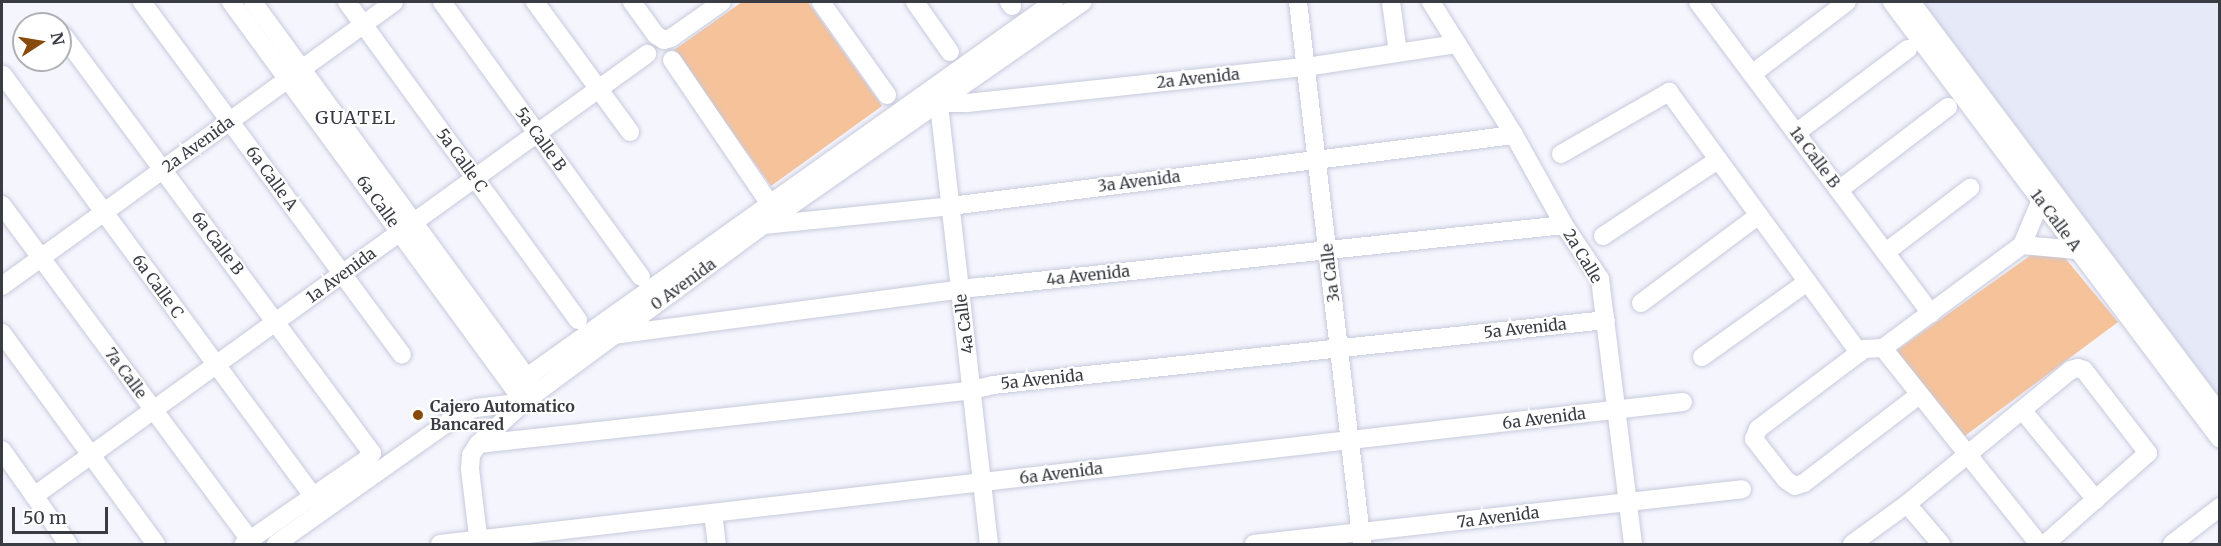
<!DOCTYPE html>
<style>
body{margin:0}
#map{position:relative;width:2221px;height:546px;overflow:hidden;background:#f4f5fd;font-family:Merriweather,serif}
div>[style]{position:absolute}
.built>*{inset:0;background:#e6e9f8}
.green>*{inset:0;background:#f6c29a}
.roads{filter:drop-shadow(0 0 2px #c7cadc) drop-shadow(0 0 2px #c7cadc)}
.minor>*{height:18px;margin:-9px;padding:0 9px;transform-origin:9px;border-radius:9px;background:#fff}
.dots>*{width:16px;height:16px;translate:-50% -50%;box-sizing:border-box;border:3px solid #fff;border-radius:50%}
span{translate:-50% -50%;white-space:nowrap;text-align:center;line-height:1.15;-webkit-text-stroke:4.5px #fff;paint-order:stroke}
.street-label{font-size:16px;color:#3a3c43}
.poi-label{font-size:16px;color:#3a3c43;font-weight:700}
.left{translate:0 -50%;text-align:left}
.neighbourhood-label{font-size:18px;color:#3a3c43;letter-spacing:1.5px}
.frame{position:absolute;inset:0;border:3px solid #3a3c43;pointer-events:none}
.north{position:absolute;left:12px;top:12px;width:60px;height:60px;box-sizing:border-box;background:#fff;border:2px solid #b0b1b4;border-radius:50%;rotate:78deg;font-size:16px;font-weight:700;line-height:24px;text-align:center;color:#3a3c43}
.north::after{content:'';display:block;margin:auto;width:21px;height:27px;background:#874a0a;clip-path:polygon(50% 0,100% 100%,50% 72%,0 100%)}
.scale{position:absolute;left:12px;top:507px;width:96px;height:27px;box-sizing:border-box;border:3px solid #3a3c43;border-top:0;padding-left:8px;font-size:18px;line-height:21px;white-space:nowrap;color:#3a3c43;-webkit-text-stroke:4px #fff;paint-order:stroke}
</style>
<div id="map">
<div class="built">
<div style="clip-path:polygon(1902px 2px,2219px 2px,2219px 419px)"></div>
</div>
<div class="green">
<div style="clip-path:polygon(742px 2px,808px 2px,882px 106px,771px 186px,674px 50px)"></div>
<div style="clip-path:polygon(2041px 248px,2060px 252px,2118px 322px,1962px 438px,1893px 353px)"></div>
</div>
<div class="roads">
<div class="minor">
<div style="left:142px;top:2px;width:438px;rotate:53.6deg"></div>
<div style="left:231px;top:2px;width:496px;rotate:53.8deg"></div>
<div style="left:524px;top:402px;width:62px;rotate:137.6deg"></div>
<div style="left:478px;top:444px;width:13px;rotate:122deg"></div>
<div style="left:471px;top:455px;width:14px;rotate:94deg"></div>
<div style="left:470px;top:469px;width:76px;rotate:83.2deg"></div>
<div style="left:253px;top:2px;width:477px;rotate:53.9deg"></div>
<div style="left:347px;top:2px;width:393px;rotate:54deg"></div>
<div style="left:442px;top:2px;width:339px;rotate:54.1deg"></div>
<div style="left:535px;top:2px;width:161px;rotate:53.8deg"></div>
<div style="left:632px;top:2px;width:41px;rotate:54deg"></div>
<div style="left:656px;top:35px;width:9px;rotate:32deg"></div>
<div style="left:664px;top:40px;width:7px;rotate:-16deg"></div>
<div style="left:671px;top:38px;width:62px;rotate:-35.2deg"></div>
<div style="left:821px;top:2px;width:114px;rotate:54.6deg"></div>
<div style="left:915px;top:2px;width:61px;rotate:55deg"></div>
<div style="left:1009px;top:2px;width:5px;rotate:53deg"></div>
<div style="left:1298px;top:2px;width:546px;rotate:83.27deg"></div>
<div style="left:1391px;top:2px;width:51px;rotate:82.2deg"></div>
<div style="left:1431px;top:2px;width:157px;rotate:58deg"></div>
<div style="left:1514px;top:135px;width:103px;rotate:60.9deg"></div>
<div style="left:1564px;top:225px;width:65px;rotate:56.3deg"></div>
<div style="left:1600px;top:279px;width:267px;rotate:82.9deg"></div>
<div style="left:1698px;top:2px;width:389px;rotate:53.2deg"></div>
<div style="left:1892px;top:2px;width:546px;rotate:53.11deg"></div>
<div style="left:1911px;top:2px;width:515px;rotate:53.13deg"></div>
<div style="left:63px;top:35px;width:520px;rotate:53.53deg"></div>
<div style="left:372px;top:453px;width:8px;rotate:130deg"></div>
<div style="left:367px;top:459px;width:150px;rotate:145.4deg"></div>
<div style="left:672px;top:60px;width:174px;rotate:55.8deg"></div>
<div style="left:1752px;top:74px;width:119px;rotate:-37.2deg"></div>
<div style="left:3px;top:75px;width:523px;rotate:53.63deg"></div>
<div style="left:1796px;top:133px;width:140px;rotate:-36.9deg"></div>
<div style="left:1561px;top:154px;width:125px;rotate:-29.9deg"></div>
<div style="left:1669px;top:92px;width:323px;rotate:53.9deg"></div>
<div style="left:1839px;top:190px;width:137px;rotate:-37.3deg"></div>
<div style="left:2px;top:205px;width:417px;rotate:53.5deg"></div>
<div style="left:765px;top:225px;width:187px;rotate:-5.8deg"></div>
<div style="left:951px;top:206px;width:567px;rotate:-7.19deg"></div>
<div style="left:1603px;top:236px;width:138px;rotate:-33.5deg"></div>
<div style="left:2022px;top:245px;width:55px;rotate:5.2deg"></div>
<div style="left:1886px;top:252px;width:106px;rotate:-37.3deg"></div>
<div style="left:2px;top:286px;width:484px;rotate:-35.9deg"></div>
<div style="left:1641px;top:303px;width:147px;rotate:-36.7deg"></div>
<div style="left:2px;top:333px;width:261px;rotate:53.9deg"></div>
<div style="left:614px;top:335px;width:370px;rotate:-7.5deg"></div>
<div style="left:981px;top:287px;width:586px;rotate:-6.07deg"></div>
<div style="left:1883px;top:348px;width:251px;rotate:51.5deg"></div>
<div style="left:1702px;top:357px;width:129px;rotate:-35.5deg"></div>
<div style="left:513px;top:387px;width:664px;rotate:-35.44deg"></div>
<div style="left:1919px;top:395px;width:145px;rotate:142.6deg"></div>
<div style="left:1804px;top:483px;width:9px;rotate:162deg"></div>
<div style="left:1795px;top:486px;width:11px;rotate:-146deg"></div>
<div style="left:1786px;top:480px;width:52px;rotate:-128deg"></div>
<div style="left:1754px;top:439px;width:11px;rotate:-68deg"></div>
<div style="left:1758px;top:429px;width:133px;rotate:-37deg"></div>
<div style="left:1864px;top:349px;width:19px;rotate:-3deg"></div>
<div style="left:1883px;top:348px;width:173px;rotate:-36.5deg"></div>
<div style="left:2022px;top:245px;width:49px;rotate:-67.1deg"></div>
<div style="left:2023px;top:411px;width:115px;rotate:50.6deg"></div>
<div style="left:478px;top:444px;width:497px;rotate:-6.2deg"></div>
<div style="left:972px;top:390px;width:22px;rotate:-13deg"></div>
<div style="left:993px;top:385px;width:616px;rotate:-6.05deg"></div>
<div style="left:2px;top:450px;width:115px;rotate:54.9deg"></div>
<div style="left:34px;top:496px;width:756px;rotate:-35.79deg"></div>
<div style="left:1907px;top:504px;width:52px;rotate:49.6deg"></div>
<div style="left:713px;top:513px;width:31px;rotate:83deg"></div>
<div style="left:276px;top:544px;width:227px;rotate:-35.3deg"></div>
<div style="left:461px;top:413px;width:16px;rotate:-18deg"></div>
<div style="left:476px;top:408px;width:48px;rotate:-7.1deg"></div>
<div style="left:524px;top:402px;width:297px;rotate:-36.5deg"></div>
<div style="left:763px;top:225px;width:390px;rotate:-34.9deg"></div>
<div style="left:440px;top:544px;width:1251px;rotate:-6.52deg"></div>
<div style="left:989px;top:544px;width:444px;rotate:-96.5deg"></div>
<div style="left:939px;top:103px;width:28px"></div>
<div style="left:967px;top:103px;width:341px;rotate:-6.1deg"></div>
<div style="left:1306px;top:67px;width:153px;rotate:-8.7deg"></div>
<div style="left:1254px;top:544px;width:491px;rotate:-6.4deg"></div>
<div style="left:1852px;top:544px;width:68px;rotate:-36deg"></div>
<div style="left:1907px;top:504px;width:212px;rotate:-39.3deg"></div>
<div style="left:2071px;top:370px;width:7px;rotate:-16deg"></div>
<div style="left:2078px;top:368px;width:6px;rotate:18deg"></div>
<div style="left:2084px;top:370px;width:105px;rotate:52.4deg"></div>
<div style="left:2148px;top:453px;width:137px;rotate:138.5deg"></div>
<div style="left:2172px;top:544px;width:61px;rotate:-37.6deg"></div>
</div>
</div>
<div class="dots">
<div style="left:418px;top:415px;background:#874a0a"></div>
</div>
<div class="street-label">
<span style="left:1198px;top:78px;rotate:-6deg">2a Avenida</span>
<span style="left:541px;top:139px;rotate:54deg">5a Calle B</span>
<span style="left:198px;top:144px;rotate:-36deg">2a Avenida</span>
<span style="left:1815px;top:157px;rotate:53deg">1a Calle B</span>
<span style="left:462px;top:160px;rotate:54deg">5a Calle C</span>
<span style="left:272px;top:178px;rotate:54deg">6a Calle A</span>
<span style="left:1139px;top:181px;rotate:-7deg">3a Avenida</span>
<span style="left:378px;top:201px;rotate:54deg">6a Calle</span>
<span style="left:2056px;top:220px;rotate:53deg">1a Calle A</span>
<span style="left:218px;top:243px;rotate:53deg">6a Calle B</span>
<span style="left:1583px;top:256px;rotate:59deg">2a Calle</span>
<span style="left:1330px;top:273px;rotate:-97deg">3a Calle</span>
<span style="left:341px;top:275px;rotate:-36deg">1a Avenida</span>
<span style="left:1088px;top:275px;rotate:-6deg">4a Avenida</span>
<span style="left:683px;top:284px;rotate:-36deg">0 Avenida</span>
<span style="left:158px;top:286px;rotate:54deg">6a Calle C</span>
<span style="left:964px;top:324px;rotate:-97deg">4a Calle</span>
<span style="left:1525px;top:328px;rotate:-6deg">5a Avenida</span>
<span style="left:126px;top:373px;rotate:53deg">7a Calle</span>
<span style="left:1042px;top:379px;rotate:-6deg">5a Avenida</span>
<span style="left:1544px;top:418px;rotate:-7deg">6a Avenida</span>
<span style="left:1061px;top:473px;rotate:-7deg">6a Avenida</span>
<span style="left:1498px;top:517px;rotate:-7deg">7a Avenida</span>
</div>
<div class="poi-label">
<span class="left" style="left:430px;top:415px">Cajero Automatico<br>Bancared</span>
</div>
<div class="neighbourhood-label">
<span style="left:356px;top:118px">GUATEL</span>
</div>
<div class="frame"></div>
<div class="north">N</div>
<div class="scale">50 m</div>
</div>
